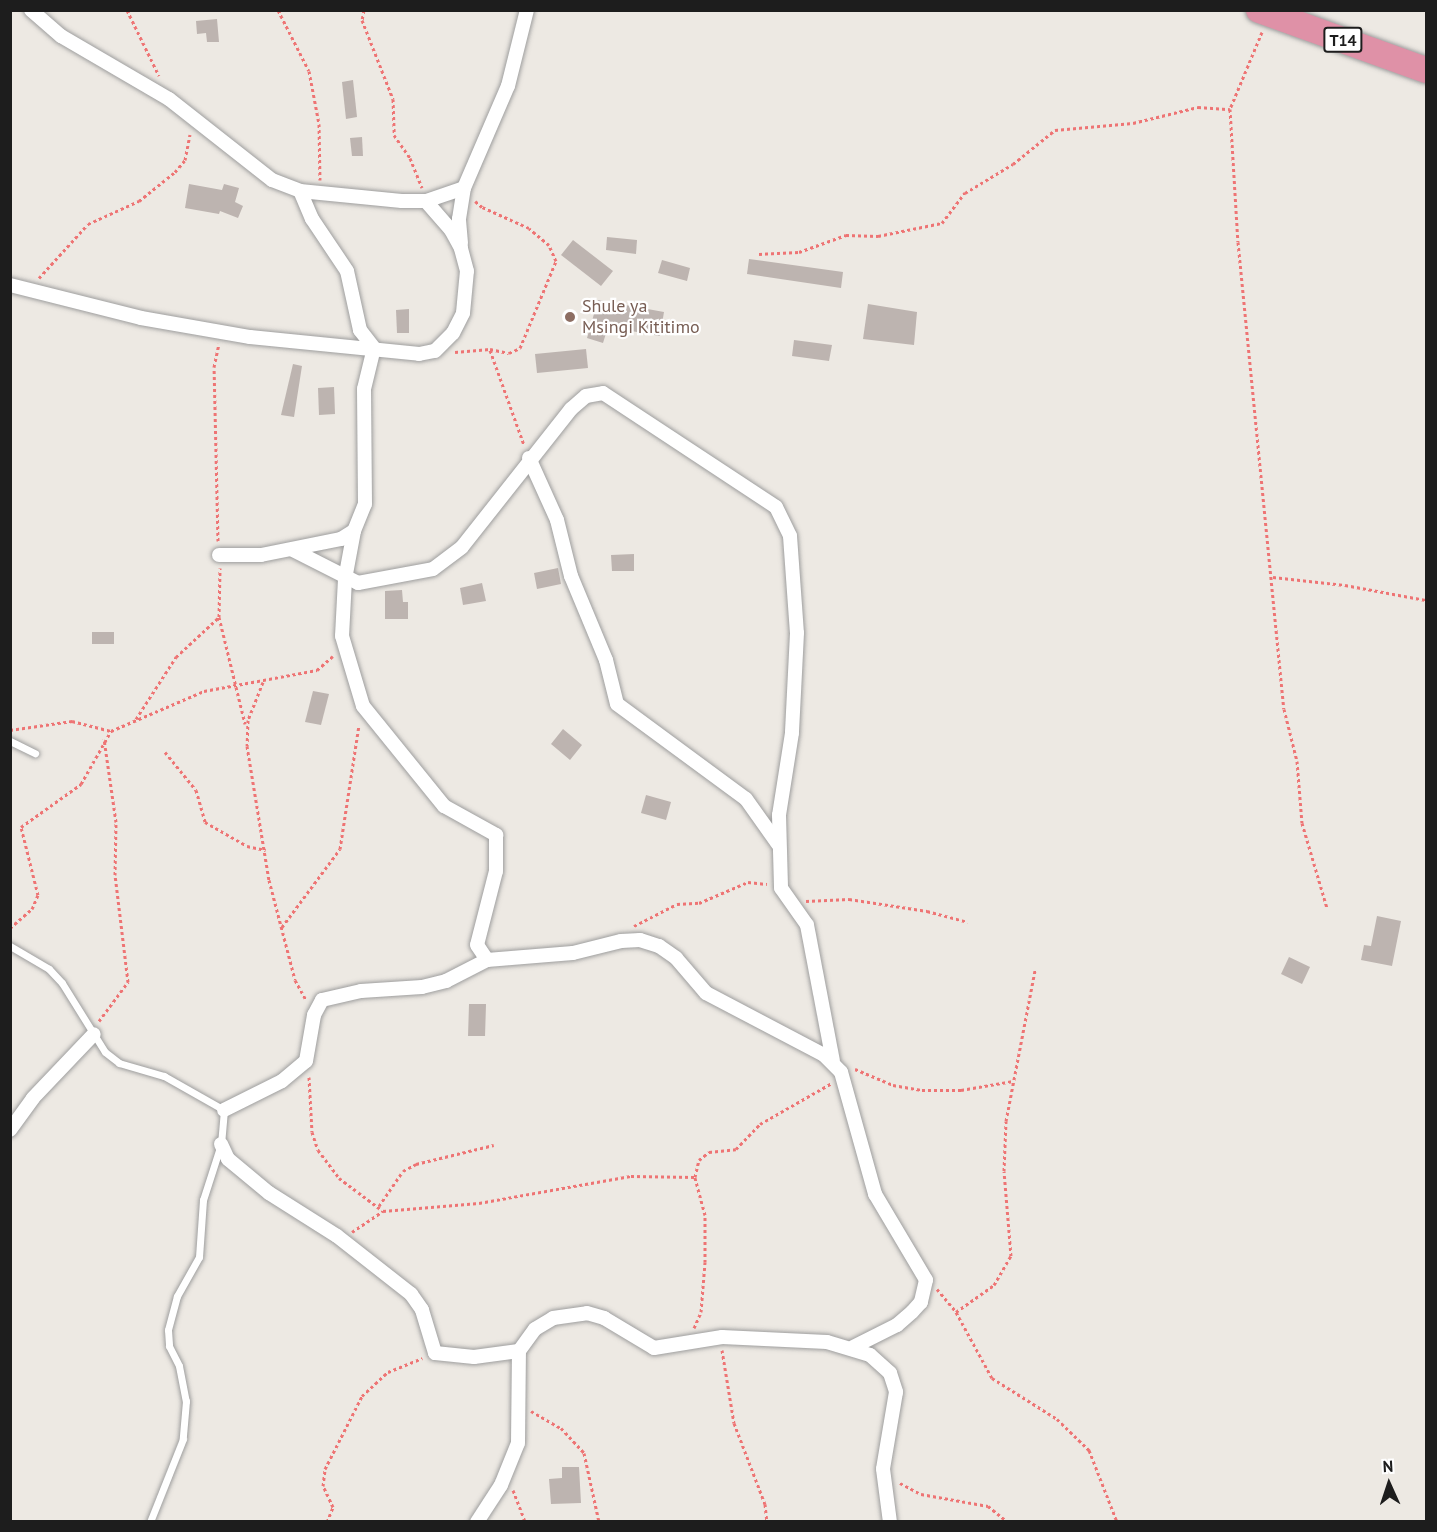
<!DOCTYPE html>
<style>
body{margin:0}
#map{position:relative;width:1437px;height:1532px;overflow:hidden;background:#ede9e3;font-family:"PT Sans",sans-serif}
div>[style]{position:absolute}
.building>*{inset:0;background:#bdb4b0}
.path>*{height:3px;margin-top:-1.5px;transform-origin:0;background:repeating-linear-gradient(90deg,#ee7474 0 3px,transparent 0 6px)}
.roads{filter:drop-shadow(0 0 2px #9e9e9e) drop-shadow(0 0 2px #9e9e9e)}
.lane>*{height:7px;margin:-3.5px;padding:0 3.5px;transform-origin:3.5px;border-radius:3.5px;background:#fff}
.street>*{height:14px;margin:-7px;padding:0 7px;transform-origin:7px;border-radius:7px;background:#fff}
.highway>*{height:26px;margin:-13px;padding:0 13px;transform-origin:13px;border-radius:13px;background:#df91a7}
.dots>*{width:16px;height:16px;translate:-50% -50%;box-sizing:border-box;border:3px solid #fff;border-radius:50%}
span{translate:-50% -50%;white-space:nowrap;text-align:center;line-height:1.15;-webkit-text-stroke:4.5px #fff;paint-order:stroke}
.shield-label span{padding:2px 4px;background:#fff;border:2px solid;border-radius:4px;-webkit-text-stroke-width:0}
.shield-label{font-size:16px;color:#1d1d1d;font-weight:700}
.education-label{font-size:18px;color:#785e54}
.left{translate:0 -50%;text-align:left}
.frame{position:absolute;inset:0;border:12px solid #1d1d1d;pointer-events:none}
.north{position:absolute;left:1359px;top:1454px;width:60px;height:60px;-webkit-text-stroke:4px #fff;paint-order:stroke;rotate:357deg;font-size:16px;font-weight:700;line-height:24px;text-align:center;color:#1d1d1d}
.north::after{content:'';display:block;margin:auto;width:21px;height:27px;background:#1d1d1d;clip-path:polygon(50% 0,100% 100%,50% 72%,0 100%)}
</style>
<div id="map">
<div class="building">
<div style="clip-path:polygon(217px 19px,219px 42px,207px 42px,206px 33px,197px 34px,196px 21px)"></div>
<div style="clip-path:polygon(353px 80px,357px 117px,346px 119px,342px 82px)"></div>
<div style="clip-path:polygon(362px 137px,363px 156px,352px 156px,350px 138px)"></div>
<div style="clip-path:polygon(189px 184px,222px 190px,224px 184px,239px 188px,235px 202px,243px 206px,238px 218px,220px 211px,219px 214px,185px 208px)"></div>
<div style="clip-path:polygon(607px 237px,637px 240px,636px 254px,606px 250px)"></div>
<div style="clip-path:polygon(573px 240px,613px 271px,601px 286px,561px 255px)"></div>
<div style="clip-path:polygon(749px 259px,843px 272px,841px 288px,747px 274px)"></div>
<div style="clip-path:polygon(662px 260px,690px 268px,687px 281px,658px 273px)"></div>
<div style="clip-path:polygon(598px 300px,664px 312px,660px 336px,608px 327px,603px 343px,587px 338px)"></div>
<div style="clip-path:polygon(868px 304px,917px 312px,914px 345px,863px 339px)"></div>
<div style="clip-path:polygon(409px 309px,409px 333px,397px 333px,396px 310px)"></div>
<div style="clip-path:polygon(794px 340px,832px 345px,829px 361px,792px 356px)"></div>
<div style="clip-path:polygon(586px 349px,588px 368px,537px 373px,535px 354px)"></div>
<div style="clip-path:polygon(293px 364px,302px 366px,294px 417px,281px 415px)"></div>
<div style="clip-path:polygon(334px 387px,335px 414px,319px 415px,318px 388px)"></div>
<div style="clip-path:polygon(634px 554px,634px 571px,612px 571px,611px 555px)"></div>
<div style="clip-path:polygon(558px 568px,561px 584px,537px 589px,534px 573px)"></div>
<div style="clip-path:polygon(482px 583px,486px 601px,463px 605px,460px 588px)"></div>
<div style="clip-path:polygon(402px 590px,403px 602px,408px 602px,408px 619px,385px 619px,385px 591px)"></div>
<div style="clip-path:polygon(92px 632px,114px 632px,114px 644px,92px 644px)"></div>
<div style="clip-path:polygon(313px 691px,329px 694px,321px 725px,305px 722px)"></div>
<div style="clip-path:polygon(563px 729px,582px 745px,570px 760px,551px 744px)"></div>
<div style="clip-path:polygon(646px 795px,671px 802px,666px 820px,641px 813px)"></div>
<div style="clip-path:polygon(1377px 916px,1401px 921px,1392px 966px,1361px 960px,1364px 945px,1371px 946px)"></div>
<div style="clip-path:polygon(1289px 957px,1310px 967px,1302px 984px,1281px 974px)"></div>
<div style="clip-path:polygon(469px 1004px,486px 1004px,485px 1036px,468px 1036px)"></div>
<div style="clip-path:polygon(562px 1467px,579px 1467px,581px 1503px,551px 1504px,549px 1479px,562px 1478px)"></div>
</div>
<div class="path">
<div style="left:127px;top:10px;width:73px;rotate:64.1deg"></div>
<div style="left:278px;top:10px;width:68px;rotate:63.1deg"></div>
<div style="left:309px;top:71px;width:54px;rotate:79.3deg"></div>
<div style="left:319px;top:124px;width:56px;rotate:89deg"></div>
<div style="left:364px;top:10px;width:10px;rotate:101deg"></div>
<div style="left:362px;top:20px;width:85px;rotate:68.6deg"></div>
<div style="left:393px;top:99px;width:36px;rotate:88deg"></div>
<div style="left:394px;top:135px;width:28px;rotate:55deg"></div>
<div style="left:410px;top:158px;width:32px;rotate:68deg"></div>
<div style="left:1262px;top:32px;width:83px;rotate:112.6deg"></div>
<div style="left:1230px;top:109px;width:133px;rotate:86.6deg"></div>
<div style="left:1238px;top:242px;width:469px;rotate:84.4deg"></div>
<div style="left:1284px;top:709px;width:54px;rotate:76deg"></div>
<div style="left:1297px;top:761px;width:62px;rotate:85.4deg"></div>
<div style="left:1302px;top:823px;width:89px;rotate:73.6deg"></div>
<div style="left:759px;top:254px;width:40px;rotate:-2.9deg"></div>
<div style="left:799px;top:252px;width:50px;rotate:-19.9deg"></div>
<div style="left:846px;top:235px;width:32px;rotate:2deg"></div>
<div style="left:878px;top:236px;width:65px;rotate:-11.5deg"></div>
<div style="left:942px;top:223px;width:38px;rotate:-53deg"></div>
<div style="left:965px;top:193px;width:56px;rotate:-31.1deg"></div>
<div style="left:1013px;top:164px;width:54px;rotate:-39deg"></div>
<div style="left:1055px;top:130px;width:78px;rotate:-5.1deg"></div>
<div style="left:1133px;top:123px;width:67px;rotate:-13.8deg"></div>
<div style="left:1198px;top:107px;width:32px;rotate:4deg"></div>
<div style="left:39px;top:278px;width:73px;rotate:-47.8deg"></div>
<div style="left:88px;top:224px;width:56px;rotate:-24.3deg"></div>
<div style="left:139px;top:201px;width:46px;rotate:-38.9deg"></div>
<div style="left:175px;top:172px;width:16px;rotate:-50deg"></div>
<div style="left:185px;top:160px;width:26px;rotate:-79deg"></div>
<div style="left:490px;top:350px;width:101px;rotate:70.3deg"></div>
<div style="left:455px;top:352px;width:35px;rotate:-5deg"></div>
<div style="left:490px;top:349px;width:19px;rotate:12deg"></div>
<div style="left:509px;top:353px;width:12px;rotate:-24deg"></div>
<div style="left:520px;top:348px;width:94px;rotate:-67.5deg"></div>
<div style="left:556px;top:261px;width:17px;rotate:-114deg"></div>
<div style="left:549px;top:245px;width:26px;rotate:-140deg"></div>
<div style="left:529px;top:228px;width:51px;rotate:-155.9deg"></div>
<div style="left:482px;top:207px;width:9px;rotate:-139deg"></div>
<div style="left:218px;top:541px;width:174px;rotate:-91.3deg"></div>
<div style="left:214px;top:367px;width:24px;rotate:-78deg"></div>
<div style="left:1273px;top:577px;width:72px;rotate:6.3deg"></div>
<div style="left:1345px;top:585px;width:82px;rotate:10.5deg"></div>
<div style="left:219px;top:617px;width:110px;rotate:76.3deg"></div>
<div style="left:263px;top:682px;width:41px;rotate:111.5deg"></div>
<div style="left:248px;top:720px;width:26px;rotate:92deg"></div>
<div style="left:247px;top:746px;width:136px;rotate:80.7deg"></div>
<div style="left:269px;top:880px;width:103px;rotate:75.4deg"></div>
<div style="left:295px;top:980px;width:23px;rotate:61deg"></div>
<div style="left:136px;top:719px;width:74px;rotate:-57.2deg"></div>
<div style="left:176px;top:657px;width:59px;rotate:-42.9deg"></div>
<div style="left:219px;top:617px;width:49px;rotate:-88.8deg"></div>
<div style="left:10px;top:730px;width:63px;rotate:-8.3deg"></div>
<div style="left:72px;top:721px;width:40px;rotate:14.4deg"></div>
<div style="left:165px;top:752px;width:49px;rotate:50.8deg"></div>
<div style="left:196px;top:790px;width:33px;rotate:74deg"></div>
<div style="left:205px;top:822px;width:48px;rotate:29.7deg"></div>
<div style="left:247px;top:846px;width:19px;rotate:12deg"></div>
<div style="left:806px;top:901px;width:43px;rotate:-2.7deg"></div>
<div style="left:849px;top:899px;width:79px;rotate:8.7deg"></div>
<div style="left:927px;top:911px;width:42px;rotate:15deg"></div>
<div style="left:634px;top:926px;width:48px;rotate:-27.1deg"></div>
<div style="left:677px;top:904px;width:22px;rotate:-3deg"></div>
<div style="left:699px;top:903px;width:53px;rotate:-23.2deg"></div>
<div style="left:748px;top:882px;width:19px;rotate:6deg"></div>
<div style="left:282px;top:927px;width:97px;rotate:-53.4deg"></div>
<div style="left:340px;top:849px;width:125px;rotate:-81.3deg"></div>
<div style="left:10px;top:928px;width:29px;rotate:-41deg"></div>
<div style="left:32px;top:909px;width:15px;rotate:-67deg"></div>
<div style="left:38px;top:895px;width:70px;rotate:-104deg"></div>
<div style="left:21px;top:827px;width:74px;rotate:-35.6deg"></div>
<div style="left:81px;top:784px;width:61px;rotate:-60.5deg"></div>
<div style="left:111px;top:731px;width:101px;rotate:-23.3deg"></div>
<div style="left:204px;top:691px;width:115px;rotate:-10.5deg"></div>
<div style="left:317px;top:670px;width:21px;rotate:-41deg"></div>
<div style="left:99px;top:1021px;width:49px;rotate:-53.4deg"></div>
<div style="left:128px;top:982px;width:108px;rotate:-96.9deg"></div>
<div style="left:115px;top:875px;width:53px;rotate:-88.9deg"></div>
<div style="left:116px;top:822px;width:84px;rotate:-98.2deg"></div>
<div style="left:855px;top:1069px;width:41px;rotate:22.8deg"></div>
<div style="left:893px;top:1085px;width:29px;rotate:10deg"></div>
<div style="left:922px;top:1090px;width:39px"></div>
<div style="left:961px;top:1090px;width:53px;rotate:-9.8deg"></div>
<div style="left:309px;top:1077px;width:55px;rotate:86.9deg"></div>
<div style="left:312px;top:1132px;width:19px;rotate:72deg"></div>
<div style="left:318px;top:1150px;width:35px;rotate:53deg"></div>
<div style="left:339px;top:1178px;width:55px;rotate:36.9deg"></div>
<div style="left:379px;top:1206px;width:42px;rotate:-55.6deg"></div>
<div style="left:403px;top:1171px;width:15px;rotate:-28deg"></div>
<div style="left:416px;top:1164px;width:80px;rotate:-13.7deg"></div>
<div style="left:352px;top:1232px;width:37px;rotate:-34deg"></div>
<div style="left:383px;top:1211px;width:96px;rotate:-4.8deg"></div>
<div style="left:479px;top:1203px;width:154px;rotate:-10.1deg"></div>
<div style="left:631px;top:1176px;width:64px;rotate:0.9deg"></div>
<div style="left:937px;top:1289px;width:30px;rotate:50deg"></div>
<div style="left:956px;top:1312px;width:75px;rotate:61.4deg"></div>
<div style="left:992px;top:1378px;width:77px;rotate:32.2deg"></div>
<div style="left:1057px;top:1419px;width:45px;rotate:44.1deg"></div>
<div style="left:1089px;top:1450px;width:77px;rotate:68.7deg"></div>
<div style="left:956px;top:1312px;width:47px;rotate:-35.4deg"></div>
<div style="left:994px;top:1285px;width:34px;rotate:-60deg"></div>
<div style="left:1011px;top:1256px;width:85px;rotate:-94.7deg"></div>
<div style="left:1004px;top:1171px;width:50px;rotate:-87.7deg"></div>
<div style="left:1006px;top:1121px;width:154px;rotate:-79.1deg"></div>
<div style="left:694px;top:1328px;width:17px;rotate:-66deg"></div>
<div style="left:701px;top:1312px;width:50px;rotate:-85.4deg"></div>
<div style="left:705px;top:1262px;width:47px;rotate:-90deg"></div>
<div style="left:705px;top:1215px;width:39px;rotate:-105deg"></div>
<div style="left:695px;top:1177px;width:17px;rotate:-77deg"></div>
<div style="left:699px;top:1160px;width:13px;rotate:-39deg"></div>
<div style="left:709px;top:1152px;width:27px;rotate:-6deg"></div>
<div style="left:736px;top:1149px;width:35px;rotate:-46deg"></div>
<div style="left:760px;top:1124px;width:83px;rotate:-29.7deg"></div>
<div style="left:722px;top:1350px;width:74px;rotate:80.7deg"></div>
<div style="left:734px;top:1423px;width:87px;rotate:69.1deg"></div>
<div style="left:765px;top:1504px;width:18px;rotate:84deg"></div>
<div style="left:531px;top:1411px;width:34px;rotate:30deg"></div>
<div style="left:561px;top:1428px;width:34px;rotate:47deg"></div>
<div style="left:584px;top:1453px;width:71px;rotate:77.7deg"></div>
<div style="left:900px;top:1483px;width:24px;rotate:28deg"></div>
<div style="left:921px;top:1494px;width:68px;rotate:10.2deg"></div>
<div style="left:988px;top:1506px;width:26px;rotate:39deg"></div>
<div style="left:513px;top:1490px;width:34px;rotate:69deg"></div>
<div style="left:327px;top:1522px;width:16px;rotate:-68deg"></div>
<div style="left:333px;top:1507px;width:23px;rotate:-115deg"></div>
<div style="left:323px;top:1486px;width:17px;rotate:-83deg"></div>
<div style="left:325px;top:1469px;width:82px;rotate:-63.1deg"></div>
<div style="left:362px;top:1396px;width:35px;rotate:-43deg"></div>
<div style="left:388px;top:1372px;width:37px;rotate:-22deg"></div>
</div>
<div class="roads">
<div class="lane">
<div style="left:10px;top:741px;width:28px;rotate:26deg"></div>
<div style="left:10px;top:946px;width:45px;rotate:30.5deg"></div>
<div style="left:49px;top:969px;width:19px;rotate:47deg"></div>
<div style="left:62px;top:983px;width:81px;rotate:58.1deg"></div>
<div style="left:105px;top:1052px;width:18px;rotate:38deg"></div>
<div style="left:119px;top:1063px;width:47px;rotate:16.1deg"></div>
<div style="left:164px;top:1076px;width:69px;rotate:29.5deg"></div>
<div style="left:224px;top:1110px;width:34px;rotate:95deg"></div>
<div style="left:221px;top:1144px;width:59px;rotate:107.8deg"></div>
<div style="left:203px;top:1200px;width:57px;rotate:94deg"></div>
<div style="left:199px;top:1257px;width:45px;rotate:119.4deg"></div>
<div style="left:177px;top:1296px;width:35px;rotate:105deg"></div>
<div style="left:168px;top:1330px;width:16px;rotate:86deg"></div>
<div style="left:169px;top:1346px;width:22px;rotate:63deg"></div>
<div style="left:179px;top:1366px;width:36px;rotate:79deg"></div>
<div style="left:186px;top:1401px;width:38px;rotate:95deg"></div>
<div style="left:183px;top:1439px;width:89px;rotate:111.7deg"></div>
</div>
<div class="street">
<div style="left:31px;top:10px;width:40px;rotate:41deg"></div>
<div style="left:61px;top:36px;width:125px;rotate:30.3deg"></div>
<div style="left:169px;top:99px;width:131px;rotate:38.2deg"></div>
<div style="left:272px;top:180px;width:30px;rotate:21deg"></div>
<div style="left:300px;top:191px;width:102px;rotate:5.6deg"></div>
<div style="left:402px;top:201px;width:24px"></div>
<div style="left:426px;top:201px;width:40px;rotate:-18.9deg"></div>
<div style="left:464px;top:188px;width:111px;rotate:-66.7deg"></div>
<div style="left:508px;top:86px;width:78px;rotate:-76deg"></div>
<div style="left:461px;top:243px;width:24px;rotate:-95deg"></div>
<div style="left:459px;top:219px;width:31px;rotate:-81deg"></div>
<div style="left:10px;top:285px;width:135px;rotate:14.1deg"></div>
<div style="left:141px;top:318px;width:111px;rotate:9.9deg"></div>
<div style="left:250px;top:337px;width:170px;rotate:5.7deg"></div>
<div style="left:419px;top:354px;width:16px;rotate:-11deg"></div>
<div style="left:435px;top:351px;width:25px;rotate:-45deg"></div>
<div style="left:453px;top:333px;width:22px;rotate:-63deg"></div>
<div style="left:463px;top:313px;width:42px;rotate:-84.6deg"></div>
<div style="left:467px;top:271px;width:24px;rotate:-105deg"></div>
<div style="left:461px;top:248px;width:21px;rotate:-119deg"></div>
<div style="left:451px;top:230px;width:38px;rotate:-131deg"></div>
<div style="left:529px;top:458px;width:68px;rotate:65.7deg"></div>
<div style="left:557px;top:520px;width:58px;rotate:76deg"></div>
<div style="left:571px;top:576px;width:91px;rotate:67.4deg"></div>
<div style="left:606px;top:660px;width:45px;rotate:76deg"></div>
<div style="left:617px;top:704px;width:160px;rotate:36.4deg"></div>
<div style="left:746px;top:799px;width:55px;rotate:54.6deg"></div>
<div style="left:354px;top:531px;width:49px;rotate:100.6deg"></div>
<div style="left:345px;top:579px;width:57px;rotate:93deg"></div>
<div style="left:342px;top:636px;width:73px;rotate:73.3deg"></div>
<div style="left:363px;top:706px;width:129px;rotate:51deg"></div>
<div style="left:444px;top:806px;width:60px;rotate:29.1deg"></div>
<div style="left:496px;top:835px;width:36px;rotate:90deg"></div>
<div style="left:496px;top:871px;width:76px;rotate:104.4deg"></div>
<div style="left:477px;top:945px;width:18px;rotate:56deg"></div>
<div style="left:293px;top:550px;width:73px;rotate:26.9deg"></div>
<div style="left:358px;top:583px;width:76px;rotate:-10.6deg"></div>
<div style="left:433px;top:569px;width:36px;rotate:-37deg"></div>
<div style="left:462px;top:547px;width:176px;rotate:-51.7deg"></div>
<div style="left:571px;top:409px;width:20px;rotate:-41deg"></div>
<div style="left:586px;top:396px;width:17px;rotate:-10deg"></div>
<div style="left:603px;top:393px;width:207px;rotate:33.4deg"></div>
<div style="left:776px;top:507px;width:32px;rotate:64deg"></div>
<div style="left:790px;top:536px;width:97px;rotate:85.9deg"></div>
<div style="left:797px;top:633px;width:100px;rotate:92.9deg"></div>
<div style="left:792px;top:733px;width:83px;rotate:99deg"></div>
<div style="left:779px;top:815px;width:73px;rotate:88.4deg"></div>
<div style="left:781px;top:888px;width:45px;rotate:54.9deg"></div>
<div style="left:807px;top:925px;width:138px;rotate:79.2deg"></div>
<div style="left:219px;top:555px;width:42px"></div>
<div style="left:261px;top:555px;width:82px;rotate:-11.3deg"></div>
<div style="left:341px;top:539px;width:15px;rotate:-32deg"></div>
<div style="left:354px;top:531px;width:29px;rotate:-68deg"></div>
<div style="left:365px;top:504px;width:115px;rotate:-90.5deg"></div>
<div style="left:364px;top:389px;width:42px;rotate:-76.3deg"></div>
<div style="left:374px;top:348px;width:23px;rotate:-128deg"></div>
<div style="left:360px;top:330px;width:60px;rotate:-102.4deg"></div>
<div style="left:347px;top:271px;width:63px;rotate:-123.9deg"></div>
<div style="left:312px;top:219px;width:30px;rotate:-113deg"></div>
<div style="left:224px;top:1110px;width:65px;rotate:-26.6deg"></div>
<div style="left:282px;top:1081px;width:31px;rotate:-40deg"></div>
<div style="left:306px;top:1061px;width:47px;rotate:-80.1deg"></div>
<div style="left:314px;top:1015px;width:17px;rotate:-62deg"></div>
<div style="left:322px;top:1000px;width:40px;rotate:-13deg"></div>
<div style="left:361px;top:991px;width:61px;rotate:-3.8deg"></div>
<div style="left:422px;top:987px;width:25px;rotate:-14deg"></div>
<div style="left:446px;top:981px;width:46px;rotate:-27.1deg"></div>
<div style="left:487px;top:960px;width:86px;rotate:-4.7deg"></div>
<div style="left:573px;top:953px;width:49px;rotate:-14deg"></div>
<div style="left:621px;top:941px;width:19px;rotate:-3deg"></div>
<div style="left:640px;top:940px;width:20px;rotate:18deg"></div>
<div style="left:659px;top:946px;width:21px;rotate:35deg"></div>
<div style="left:676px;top:958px;width:46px;rotate:49.4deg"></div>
<div style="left:706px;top:993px;width:133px;rotate:27.7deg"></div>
<div style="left:824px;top:1055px;width:24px;rotate:45deg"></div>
<div style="left:841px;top:1072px;width:127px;rotate:74.4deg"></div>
<div style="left:875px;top:1194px;width:100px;rotate:59.3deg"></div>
<div style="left:926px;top:1280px;width:23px;rotate:103deg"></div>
<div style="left:921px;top:1302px;width:13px;rotate:132deg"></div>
<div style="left:912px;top:1312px;width:20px;rotate:139deg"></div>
<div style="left:897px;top:1325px;width:49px;rotate:153.4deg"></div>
<div style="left:10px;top:1130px;width:39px;rotate:-54deg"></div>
<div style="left:33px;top:1098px;width:88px;rotate:-46.4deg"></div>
<div style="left:221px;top:1144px;width:17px;rotate:65deg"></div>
<div style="left:228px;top:1159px;width:53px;rotate:39.7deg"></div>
<div style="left:269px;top:1193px;width:80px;rotate:32.3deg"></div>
<div style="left:337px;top:1236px;width:94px;rotate:38.1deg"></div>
<div style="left:411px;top:1294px;width:19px;rotate:55deg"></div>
<div style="left:422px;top:1310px;width:45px;rotate:73.2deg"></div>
<div style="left:435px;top:1353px;width:39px;rotate:6deg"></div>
<div style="left:474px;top:1357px;width:45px;rotate:-7.6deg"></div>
<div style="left:477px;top:1522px;width:44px;rotate:-57deg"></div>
<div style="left:501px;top:1485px;width:45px;rotate:-68deg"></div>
<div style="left:518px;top:1443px;width:92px;rotate:-89.4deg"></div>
<div style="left:519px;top:1351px;width:27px;rotate:-54deg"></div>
<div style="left:535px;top:1329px;width:21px;rotate:-31deg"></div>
<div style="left:553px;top:1318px;width:34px;rotate:-8deg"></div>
<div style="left:587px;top:1313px;width:18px;rotate:16deg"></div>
<div style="left:604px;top:1318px;width:58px;rotate:31deg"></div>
<div style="left:654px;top:1348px;width:69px;rotate:-9.2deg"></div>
<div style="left:722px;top:1337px;width:105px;rotate:2.7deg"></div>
<div style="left:827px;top:1342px;width:45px;rotate:16.8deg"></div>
<div style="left:870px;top:1355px;width:27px;rotate:42deg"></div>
<div style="left:890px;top:1373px;width:20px;rotate:72deg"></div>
<div style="left:896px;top:1392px;width:78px;rotate:99.6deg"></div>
<div style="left:883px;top:1469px;width:53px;rotate:82.5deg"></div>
</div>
<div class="highway">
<div style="left:1259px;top:10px;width:177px;rotate:19.8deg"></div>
</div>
</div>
<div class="dots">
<div style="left:570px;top:317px;background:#8d6e63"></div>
</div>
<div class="shield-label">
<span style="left:1343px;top:40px">T14</span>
</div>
<div class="education-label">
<span class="left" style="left:582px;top:317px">Shule ya<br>Msingi Kititimo</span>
</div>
<div class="frame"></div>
<div class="north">N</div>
</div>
